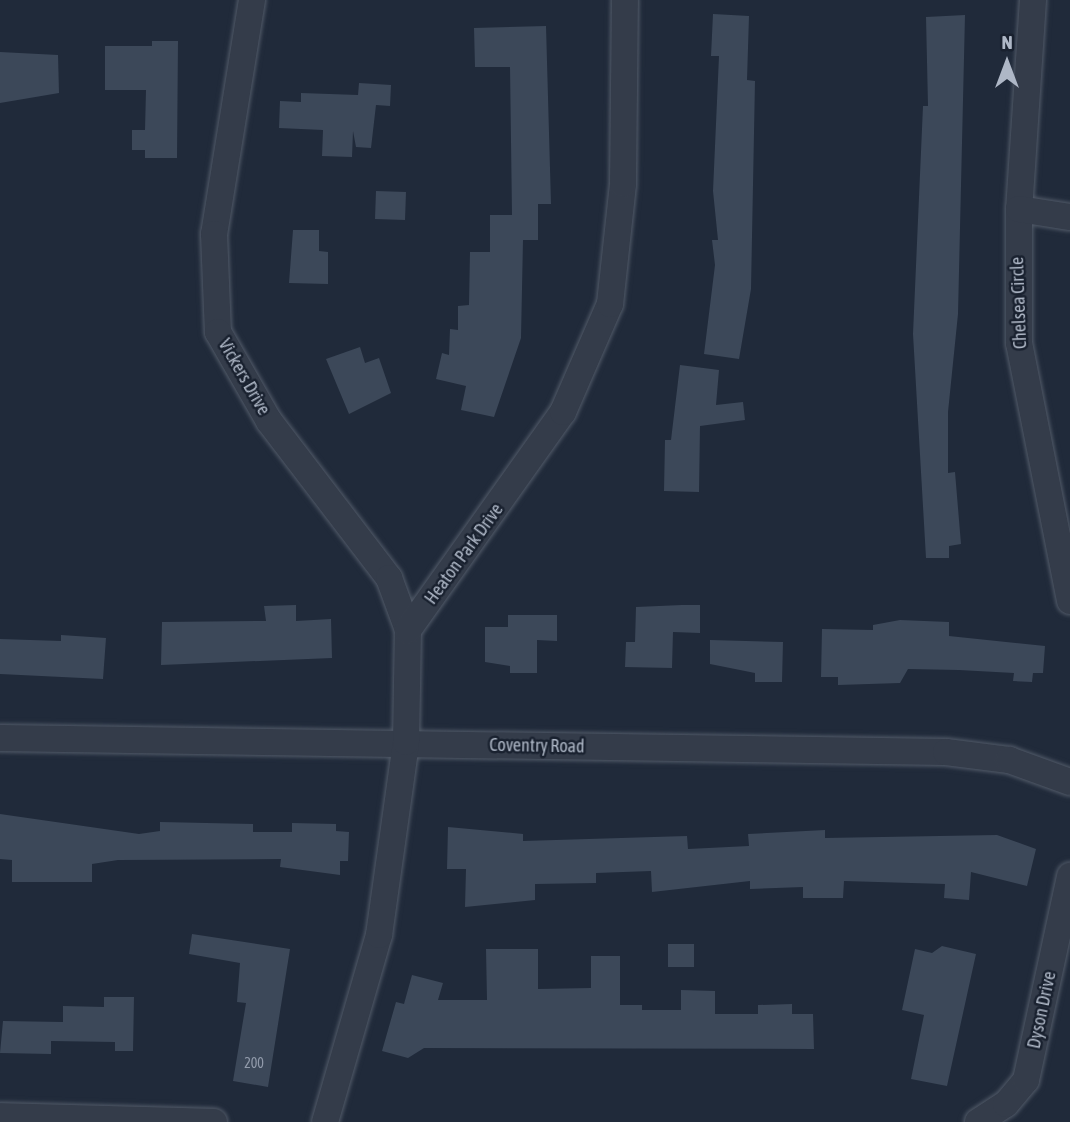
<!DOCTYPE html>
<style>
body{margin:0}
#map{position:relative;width:1070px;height:1122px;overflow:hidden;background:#202a3a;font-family:"Asap Condensed",sans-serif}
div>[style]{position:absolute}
.building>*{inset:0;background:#3c4859}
.roads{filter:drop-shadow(0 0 2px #515a68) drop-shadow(0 0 2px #515a68)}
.street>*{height:26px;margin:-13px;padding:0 13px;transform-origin:13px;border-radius:13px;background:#343c4a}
span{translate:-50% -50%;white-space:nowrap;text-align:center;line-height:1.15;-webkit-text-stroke:5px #19212f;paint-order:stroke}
.number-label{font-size:14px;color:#929bab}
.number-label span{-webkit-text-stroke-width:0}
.street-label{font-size:18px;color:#aeb7c6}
.north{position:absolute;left:972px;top:28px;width:70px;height:70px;-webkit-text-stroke:5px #19212f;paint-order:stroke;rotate:0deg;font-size:19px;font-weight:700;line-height:28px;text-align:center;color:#aeb7c6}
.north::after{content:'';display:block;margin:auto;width:24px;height:32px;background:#aeb7c6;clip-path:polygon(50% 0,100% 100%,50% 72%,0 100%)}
</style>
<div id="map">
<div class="building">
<div style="clip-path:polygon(713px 14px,749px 16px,747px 80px,755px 81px,751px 289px,739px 359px,704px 354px,715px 265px,712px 240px,718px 240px,713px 191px,719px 56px,711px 56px)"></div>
<div style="clip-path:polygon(965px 15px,958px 314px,948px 412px,948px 473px,955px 472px,961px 544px,949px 546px,949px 558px,926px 558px,913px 334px,923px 106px,928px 106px,926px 17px)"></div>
<div style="clip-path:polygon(546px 26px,551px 204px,538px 204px,538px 240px,523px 240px,521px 338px,494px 417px,461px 410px,466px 386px,436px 379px,442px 353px,449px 355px,450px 329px,458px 330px,458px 306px,469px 305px,470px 252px,490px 252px,490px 215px,512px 215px,510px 67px,475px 67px,474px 28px)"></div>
<div style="clip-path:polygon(152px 41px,178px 41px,177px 158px,145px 158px,145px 150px,132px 150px,132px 130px,145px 130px,146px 90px,105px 90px,105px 46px,152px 46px)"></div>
<div style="clip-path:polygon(0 52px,58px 55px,59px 93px,0 103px)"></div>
<div style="clip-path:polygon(359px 83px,391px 85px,390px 106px,376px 105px,371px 148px,356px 147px,353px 131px,352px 157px,322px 156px,323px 130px,279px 128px,280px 101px,301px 102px,301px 93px,358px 95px)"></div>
<div style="clip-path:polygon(376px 191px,406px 192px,405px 220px,375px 219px)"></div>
<div style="clip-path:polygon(293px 230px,319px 230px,319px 251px,328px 252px,328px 284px,289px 283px)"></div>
<div style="clip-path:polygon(360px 347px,365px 363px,379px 358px,391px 393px,349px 414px,326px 359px)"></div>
<div style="clip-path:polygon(680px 365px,719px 370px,716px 405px,743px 402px,745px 420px,700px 426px,699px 492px,664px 491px,665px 440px,671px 440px)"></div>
<div style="clip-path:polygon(296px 605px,296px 621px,331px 619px,332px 658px,161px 665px,162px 622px,266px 621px,264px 606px)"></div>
<div style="clip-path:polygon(682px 605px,700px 605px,700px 633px,673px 632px,672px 668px,625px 667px,626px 642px,635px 642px,636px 607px)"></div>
<div style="clip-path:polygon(508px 615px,557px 615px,557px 641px,537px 640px,537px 673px,510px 673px,510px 666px,485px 662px,485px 627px,508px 627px)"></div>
<div style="clip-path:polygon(900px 620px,949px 622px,949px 636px,1045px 646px,1043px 673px,1033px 673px,1032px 682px,1013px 681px,1014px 673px,959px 670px,908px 669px,900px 683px,838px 685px,838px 677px,821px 677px,822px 629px,873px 630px,873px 625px)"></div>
<div style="clip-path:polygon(61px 635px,106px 638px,103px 679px,0 674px,0 639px,61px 641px)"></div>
<div style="clip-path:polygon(710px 640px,783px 642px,782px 682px,755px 682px,755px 673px,710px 664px)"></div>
<div style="clip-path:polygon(0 814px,139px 834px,160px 831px,160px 822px,253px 824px,253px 832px,292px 832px,292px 823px,336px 824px,336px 831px,349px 832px,348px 861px,340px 861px,340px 875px,280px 867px,281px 859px,118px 860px,92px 864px,92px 882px,12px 882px,12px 860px,0 859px)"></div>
<div style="clip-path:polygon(448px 827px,523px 834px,523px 841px,687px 836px,688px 849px,749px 846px,748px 834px,825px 830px,825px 838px,997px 835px,1036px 849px,1027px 886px,971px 872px,969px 900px,944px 898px,945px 884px,844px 881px,843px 898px,803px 898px,803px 887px,750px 889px,750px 881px,652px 892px,651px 871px,596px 873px,596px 883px,535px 884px,535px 900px,465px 907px,466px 869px,447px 869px)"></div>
<div style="clip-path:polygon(192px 934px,290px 949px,268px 1087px,233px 1081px,246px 1003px,237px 1002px,240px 963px,189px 954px)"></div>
<div style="clip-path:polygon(668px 944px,694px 944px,694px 967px,668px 967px)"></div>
<div style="clip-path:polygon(942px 946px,976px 954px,947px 1086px,911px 1079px,924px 1015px,902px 1010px,915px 949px,932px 953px)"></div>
<div style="clip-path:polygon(486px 949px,538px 949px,538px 989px,591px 988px,591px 956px,620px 956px,620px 1005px,642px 1005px,642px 1010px,681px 1010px,681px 990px,715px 991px,715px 1014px,758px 1014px,758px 1005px,792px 1004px,792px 1014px,813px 1014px,814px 1049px,424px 1048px,408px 1058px,382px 1051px,396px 1002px,404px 1004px,412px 975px,443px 983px,438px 1000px,487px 1000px)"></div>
<div style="clip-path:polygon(104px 997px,134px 997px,133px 1051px,115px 1051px,115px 1042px,51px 1041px,51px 1054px,0 1053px,3px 1021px,63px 1022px,63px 1006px,104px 1007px)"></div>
</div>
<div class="roads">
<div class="street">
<div style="left:252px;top:0;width:237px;rotate:99.2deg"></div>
<div style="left:214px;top:234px;width:98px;rotate:87.7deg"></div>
<div style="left:218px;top:332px;width:103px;rotate:60.2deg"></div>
<div style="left:269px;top:421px;width:198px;rotate:52.6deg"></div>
<div style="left:389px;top:578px;width:55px;rotate:69.9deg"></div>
<div style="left:1033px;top:0;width:209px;rotate:93.8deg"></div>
<div style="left:1019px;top:209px;width:134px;rotate:90deg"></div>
<div style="left:1019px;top:343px;width:263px;rotate:78.8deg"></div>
<div style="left:1019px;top:209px;width:52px;rotate:8.9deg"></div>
<div style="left:0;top:738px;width:946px;rotate:0.85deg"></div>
<div style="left:946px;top:752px;width:64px;rotate:7.2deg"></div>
<div style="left:1009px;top:760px;width:65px;rotate:19.8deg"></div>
<div style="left:0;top:1116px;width:214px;rotate:1.6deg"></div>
<div style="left:325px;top:1122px;width:195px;rotate:-73.9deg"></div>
<div style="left:379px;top:935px;width:195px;rotate:-82deg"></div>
<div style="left:406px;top:742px;width:112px;rotate:-89deg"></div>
<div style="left:408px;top:630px;width:267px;rotate:-54.6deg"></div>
<div style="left:563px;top:412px;width:118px;rotate:-66.5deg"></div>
<div style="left:610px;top:304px;width:121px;rotate:-83.8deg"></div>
<div style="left:623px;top:184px;width:184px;rotate:-89.4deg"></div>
<div style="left:978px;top:1122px;width:33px;rotate:-33deg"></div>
<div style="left:1006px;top:1104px;width:31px;rotate:-50deg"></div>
<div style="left:1026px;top:1080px;width:209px;rotate:-77.8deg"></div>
</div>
</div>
<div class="number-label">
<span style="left:254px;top:1063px">200</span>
</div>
<div class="street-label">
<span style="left:1019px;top:303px;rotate:-92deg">Chelsea Circle</span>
<span style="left:244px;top:377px;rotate:60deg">Vickers Drive</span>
<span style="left:464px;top:554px;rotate:-54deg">Heaton Park Drive</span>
<span style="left:537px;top:746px;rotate:1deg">Coventry Road</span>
<span style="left:1042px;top:1010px;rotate:-78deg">Dyson Drive</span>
</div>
<div class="north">N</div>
</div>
